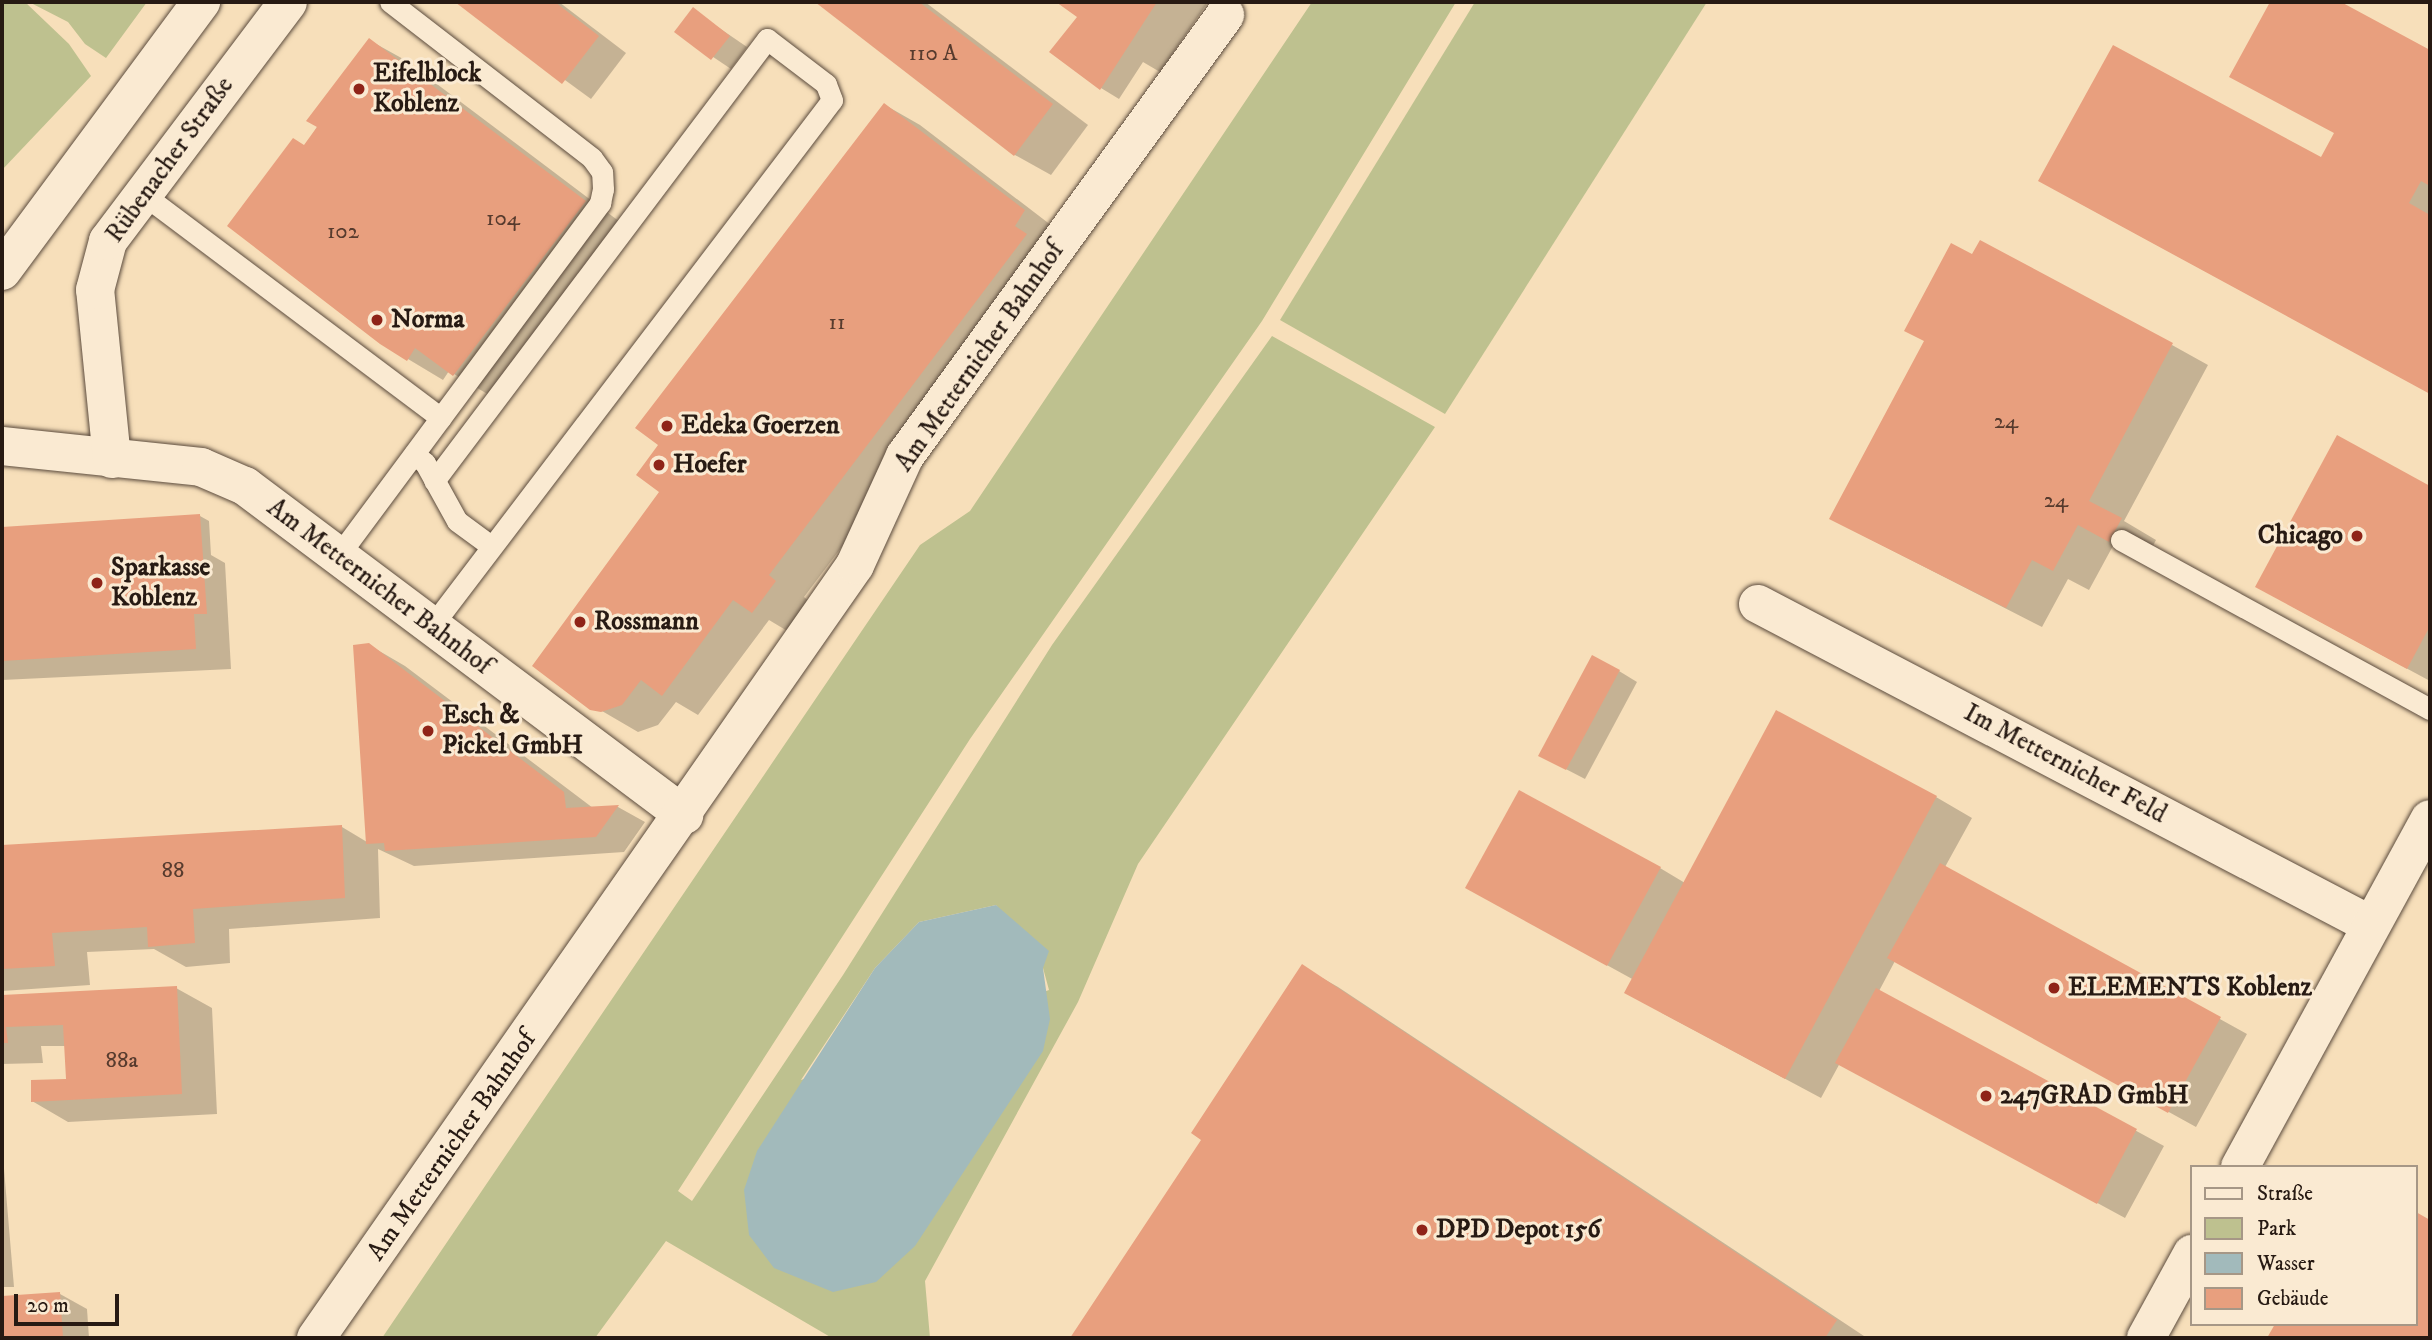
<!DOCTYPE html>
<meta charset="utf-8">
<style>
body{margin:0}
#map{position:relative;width:2432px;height:1340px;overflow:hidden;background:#f7dfba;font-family:"IM FELL DW Pica",serif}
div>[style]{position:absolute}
.green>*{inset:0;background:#bec18f}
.water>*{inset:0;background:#a2babb}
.shadow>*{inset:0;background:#0003}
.building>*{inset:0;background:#e89f7e}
.roads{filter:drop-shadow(0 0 2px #5b4b3d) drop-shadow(0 0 2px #5b4b3d)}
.lane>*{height:21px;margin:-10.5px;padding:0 10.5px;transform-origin:10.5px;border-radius:10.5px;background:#faead2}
.street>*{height:38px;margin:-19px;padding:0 19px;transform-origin:19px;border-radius:19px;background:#faead2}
.secondary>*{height:38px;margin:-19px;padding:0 19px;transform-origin:19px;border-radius:19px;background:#faead2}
.dots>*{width:19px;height:19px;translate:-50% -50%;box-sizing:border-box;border:4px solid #faead2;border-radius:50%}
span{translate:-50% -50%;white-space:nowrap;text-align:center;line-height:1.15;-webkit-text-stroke:6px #faead2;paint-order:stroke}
.number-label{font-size:23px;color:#573b2e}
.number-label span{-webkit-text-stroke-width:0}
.poi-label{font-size:26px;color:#271a13;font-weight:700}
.left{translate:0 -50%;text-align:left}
.right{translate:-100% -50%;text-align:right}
.street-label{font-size:26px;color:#271a13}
.frame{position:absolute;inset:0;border:4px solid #271a13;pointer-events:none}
.legend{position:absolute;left:2190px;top:1165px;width:228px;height:161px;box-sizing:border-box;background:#faead2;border:2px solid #a69786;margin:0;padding:9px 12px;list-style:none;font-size:21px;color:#271a13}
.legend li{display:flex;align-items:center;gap:14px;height:35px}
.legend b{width:35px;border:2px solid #a69786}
.scale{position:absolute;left:14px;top:1294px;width:105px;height:32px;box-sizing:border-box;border:4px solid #271a13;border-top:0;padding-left:9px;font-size:21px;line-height:24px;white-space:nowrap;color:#271a13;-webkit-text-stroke:5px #faead2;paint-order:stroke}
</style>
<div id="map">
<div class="green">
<div style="clip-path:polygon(2px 2px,25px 2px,69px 44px,91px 76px,2px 170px)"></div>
<div style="clip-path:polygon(29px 2px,147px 2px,106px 58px,85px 44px,68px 22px)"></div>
<div style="clip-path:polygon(evenodd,1312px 2px,1456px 2px,1262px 321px,970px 739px,678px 1191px,692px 1201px,843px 975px,1052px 645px,1272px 336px,1435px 427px,1138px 864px,1078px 1002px,925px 1281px,930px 1338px,832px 1338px,666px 1241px,595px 1338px,382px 1338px,920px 545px,970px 511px,1312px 2px,996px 905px,1043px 968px,1049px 990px,801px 1080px,875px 968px,919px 922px,996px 905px)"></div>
<div style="clip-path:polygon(1475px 2px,1707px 2px,1445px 414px,1280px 320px)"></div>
</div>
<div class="water">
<div style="clip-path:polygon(996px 905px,1049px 951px,1043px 968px,1050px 1019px,1043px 1051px,915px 1246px,876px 1282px,833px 1292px,774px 1268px,749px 1235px,744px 1190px,757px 1151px,875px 968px,919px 922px)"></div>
</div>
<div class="shadow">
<div style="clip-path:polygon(458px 2px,559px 2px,626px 53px,591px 99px)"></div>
<div style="clip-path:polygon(817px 2px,925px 2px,1088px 125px,1051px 175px,1015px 155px)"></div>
<div style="clip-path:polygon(1059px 2px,1208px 2px,1160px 72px,1143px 62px,1119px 99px,1101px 88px,1079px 17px)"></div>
<div style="clip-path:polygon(2272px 2px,2338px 2px,2430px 52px,2430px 393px,2076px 201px,2322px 159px,2336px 133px,2232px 76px)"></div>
<div style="clip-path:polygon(693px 10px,747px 47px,731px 69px,676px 32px)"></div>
<div style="clip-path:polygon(369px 40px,405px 60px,620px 222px,489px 395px,449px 371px,443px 380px,408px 359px,305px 147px)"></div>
<div style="clip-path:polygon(885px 105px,920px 125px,1060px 232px,1061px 256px,804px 597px,810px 602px,789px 632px,769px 620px,698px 715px,676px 702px,658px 725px,638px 732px,602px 711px,661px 492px)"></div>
<div style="clip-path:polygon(2172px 345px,2208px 365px,2124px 521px,2156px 540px,2145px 561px,2114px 544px,2089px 590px,2068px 579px,2042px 627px,1831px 519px)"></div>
<div style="clip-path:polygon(2338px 438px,2430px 487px,2430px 681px,2293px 607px)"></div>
<div style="clip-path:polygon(200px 516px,209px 521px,211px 555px,225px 563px,231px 669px,2px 680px,2px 528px)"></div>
<div style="clip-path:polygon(369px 645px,405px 666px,593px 808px,618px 807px,645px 822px,624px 852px,414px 866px,378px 849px,380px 918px,229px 929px,230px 963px,186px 967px,154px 949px,87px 952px,90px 985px,2px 991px,2px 847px,342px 827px,367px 842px)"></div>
<div style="clip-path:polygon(1619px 671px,1637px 682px,1585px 779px,1558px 765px)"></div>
<div style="clip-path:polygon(1936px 797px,1972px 818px,1945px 867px,2247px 1034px,2196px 1127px,1895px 961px,1879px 991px,2164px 1146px,2125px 1218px,1840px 1063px,1821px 1098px,1662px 1013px,1634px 980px,1503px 908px,1660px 868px,1685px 883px)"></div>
<div style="clip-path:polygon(1303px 967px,1338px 987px,1867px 1338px,1072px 1338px,1203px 1140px)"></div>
<div style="clip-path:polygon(176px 988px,212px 1008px,217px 1114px,68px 1122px,32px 1101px,67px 1080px,66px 1046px,41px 1046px,43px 1063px,2px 1064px,2px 996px)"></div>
<div style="clip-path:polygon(2px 1145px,14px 1287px,2px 1287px)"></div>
<div style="clip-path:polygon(2416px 1214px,2430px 1221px,2430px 1338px,2269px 1338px,2277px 1324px,2416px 1324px)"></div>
<div style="clip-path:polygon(60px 1294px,87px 1309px,89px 1338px,2px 1338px,2px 1297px)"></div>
</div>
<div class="building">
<div style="clip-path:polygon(455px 2px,555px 2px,599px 36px,562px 84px)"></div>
<div style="clip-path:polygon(815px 2px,919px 2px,1053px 104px,1014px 156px)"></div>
<div style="clip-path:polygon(1056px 2px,1157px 2px,1100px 90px,1049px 52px,1077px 17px)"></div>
<div style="clip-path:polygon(2270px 2px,2341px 2px,2430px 50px,2430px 186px,2421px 181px,2409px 203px,2430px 215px,2430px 394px,2038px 181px,2113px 45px,2321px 157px,2334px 133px,2229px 77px)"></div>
<div style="clip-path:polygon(693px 7px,730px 36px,711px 60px,674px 32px)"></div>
<div style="clip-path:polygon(369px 38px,586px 201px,453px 376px,415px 348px,407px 361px,380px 344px,227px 226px,293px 138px,304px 145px,317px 127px,306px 121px)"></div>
<div style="clip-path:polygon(884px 103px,1025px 210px,1015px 226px,1027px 234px,769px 575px,776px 581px,752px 613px,733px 600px,662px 696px,641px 680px,622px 705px,601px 712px,590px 710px,532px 666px,659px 492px,636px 475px,658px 445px,635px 428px)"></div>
<div style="clip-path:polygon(1980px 240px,2173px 343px,2089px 501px,2122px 518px,2109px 542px,2078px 525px,2053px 571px,2032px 560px,2006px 608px,1829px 519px,1924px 341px,1904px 331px,1951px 243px,1972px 254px)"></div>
<div style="clip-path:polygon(2337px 435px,2430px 486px,2430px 626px,2407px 669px,2255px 587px)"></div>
<div style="clip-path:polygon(200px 514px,207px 614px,194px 614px,196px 649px,2px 661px,2px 527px)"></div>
<div style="clip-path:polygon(369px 643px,564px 792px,566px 808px,619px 805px,596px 837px,385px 851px,384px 843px,366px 844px,353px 645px)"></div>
<div style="clip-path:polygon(1592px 655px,1620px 670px,1566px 770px,1538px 756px)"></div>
<div style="clip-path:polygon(1776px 710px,1937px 796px,1785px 1079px,1624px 993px)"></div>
<div style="clip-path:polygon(1519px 790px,1661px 867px,1607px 966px,1465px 888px)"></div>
<div style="clip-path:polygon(342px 825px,345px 898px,193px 909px,195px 943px,148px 947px,147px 927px,52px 933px,55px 966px,2px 969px,2px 845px)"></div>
<div style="clip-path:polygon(1940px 863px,2221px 1017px,2168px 1113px,1887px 958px)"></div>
<div style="clip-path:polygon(1302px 964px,1837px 1320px,1825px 1338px,1070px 1338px,1201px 1140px,1191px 1133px)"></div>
<div style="clip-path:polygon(177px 986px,182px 1094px,31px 1102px,31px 1080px,66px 1079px,63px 1025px,6px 1027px,8px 1043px,2px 1043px,2px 995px)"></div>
<div style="clip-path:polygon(1876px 988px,2137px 1129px,2097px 1204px,1835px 1063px)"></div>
<div style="clip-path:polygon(2416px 1212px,2430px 1220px,2430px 1338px,2267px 1338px,2275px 1324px,2416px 1324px)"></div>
<div style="clip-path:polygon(60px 1292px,63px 1338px,2px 1338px,2px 1296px)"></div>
</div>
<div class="roads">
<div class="lane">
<div style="left:140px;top:192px;width:376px;rotate:36.9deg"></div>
<div style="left:414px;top:454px;width:14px;rotate:39deg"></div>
<div style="left:425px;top:463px;width:66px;rotate:61.1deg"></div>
<div style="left:457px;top:521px;width:42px;rotate:36.3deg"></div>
<div style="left:2121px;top:540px;width:352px;rotate:28.7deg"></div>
<div style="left:338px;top:556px;width:440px;rotate:-53.4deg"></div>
<div style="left:600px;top:203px;width:14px;rotate:-78deg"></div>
<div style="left:603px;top:189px;width:17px;rotate:-93deg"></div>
<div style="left:602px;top:172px;width:17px;rotate:-126deg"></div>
<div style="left:592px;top:158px;width:255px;rotate:-142.3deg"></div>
<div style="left:431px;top:627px;width:662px;rotate:-52.73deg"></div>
<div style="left:832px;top:100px;width:17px;rotate:-111deg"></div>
<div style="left:826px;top:84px;width:74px;rotate:-142.7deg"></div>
<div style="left:767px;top:39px;width:553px;rotate:126.99deg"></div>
</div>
<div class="street">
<div style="left:2px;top:446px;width:200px;rotate:6deg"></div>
<div style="left:201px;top:467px;width:48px;rotate:23.4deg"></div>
<div style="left:245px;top:486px;width:549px;rotate:36.85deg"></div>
<div style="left:112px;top:459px;width:170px;rotate:-95.7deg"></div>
<div style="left:95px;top:290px;width:51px;rotate:-75.1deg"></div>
<div style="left:108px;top:241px;width:299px;rotate:-53deg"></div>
<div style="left:1758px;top:604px;width:692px;rotate:27.64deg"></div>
<div style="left:316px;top:1338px;width:942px;rotate:-55.11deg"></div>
<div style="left:855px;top:565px;width:120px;rotate:-65.4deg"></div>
<div style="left:905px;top:456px;width:545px;rotate:-54.03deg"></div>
</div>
<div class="secondary">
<div style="left:2px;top:271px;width:335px;rotate:-53.5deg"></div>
<div style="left:2240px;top:1167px;width:396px;rotate:-61.4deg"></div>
<div style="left:2146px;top:1338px;width:96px;rotate:-61.3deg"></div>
</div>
</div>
<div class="dots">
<div style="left:359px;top:89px;background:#8f2418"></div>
<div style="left:377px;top:320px;background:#8f2418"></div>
<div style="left:667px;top:426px;background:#8f2418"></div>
<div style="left:659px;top:465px;background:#8f2418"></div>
<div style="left:2357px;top:536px;background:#8f2418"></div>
<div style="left:97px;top:583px;background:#8f2418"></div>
<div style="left:580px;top:622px;background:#8f2418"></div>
<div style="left:428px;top:731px;background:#8f2418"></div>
<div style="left:2054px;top:988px;background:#8f2418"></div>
<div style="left:1986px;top:1096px;background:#8f2418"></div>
<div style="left:1422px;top:1230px;background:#8f2418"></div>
</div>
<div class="number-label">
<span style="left:933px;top:54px">110 A</span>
<span style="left:503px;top:219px">104</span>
<span style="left:343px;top:232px">102</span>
<span style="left:837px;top:323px">11</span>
<span style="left:2006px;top:422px">24</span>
<span style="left:2056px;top:501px">24</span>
<span style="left:173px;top:871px">88</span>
<span style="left:122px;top:1061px">88a</span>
</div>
<div class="poi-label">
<span class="left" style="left:373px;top:89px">Eifelblock<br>Koblenz</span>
<span class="left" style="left:391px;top:320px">Norma</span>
<span class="left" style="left:681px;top:426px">Edeka Goerzen</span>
<span class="left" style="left:673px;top:465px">Hoefer</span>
<span class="right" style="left:2343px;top:536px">Chicago</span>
<span class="left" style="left:111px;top:583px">Sparkasse<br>Koblenz</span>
<span class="left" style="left:594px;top:622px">Rossmann</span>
<span class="left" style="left:442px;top:731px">Esch &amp;<br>Pickel GmbH</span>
<span class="left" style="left:2068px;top:988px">ELEMENTS Koblenz</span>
<span class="left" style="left:2000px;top:1096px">247GRAD GmbH</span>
<span class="left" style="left:1436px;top:1230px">DPD Depot 156</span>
</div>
<div class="street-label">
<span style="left:170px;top:160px;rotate:-54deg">Rübenacher Straße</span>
<span style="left:980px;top:357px;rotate:-55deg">Am Metternicher Bahnhof</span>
<span style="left:379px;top:587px;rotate:37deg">Am Metternicher Bahnhof</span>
<span style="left:2065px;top:764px;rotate:28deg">Im Metternicher Feld</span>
<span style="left:452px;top:1146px;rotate:-55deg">Am Metternicher Bahnhof</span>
</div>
<div class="frame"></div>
<ul class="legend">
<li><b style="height:9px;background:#faead2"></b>Straße</li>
<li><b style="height:19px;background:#bec18f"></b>Park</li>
<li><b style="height:19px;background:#a2babb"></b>Wasser</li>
<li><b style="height:19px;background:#e89f7e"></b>Gebäude</li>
</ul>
<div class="scale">20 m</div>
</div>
